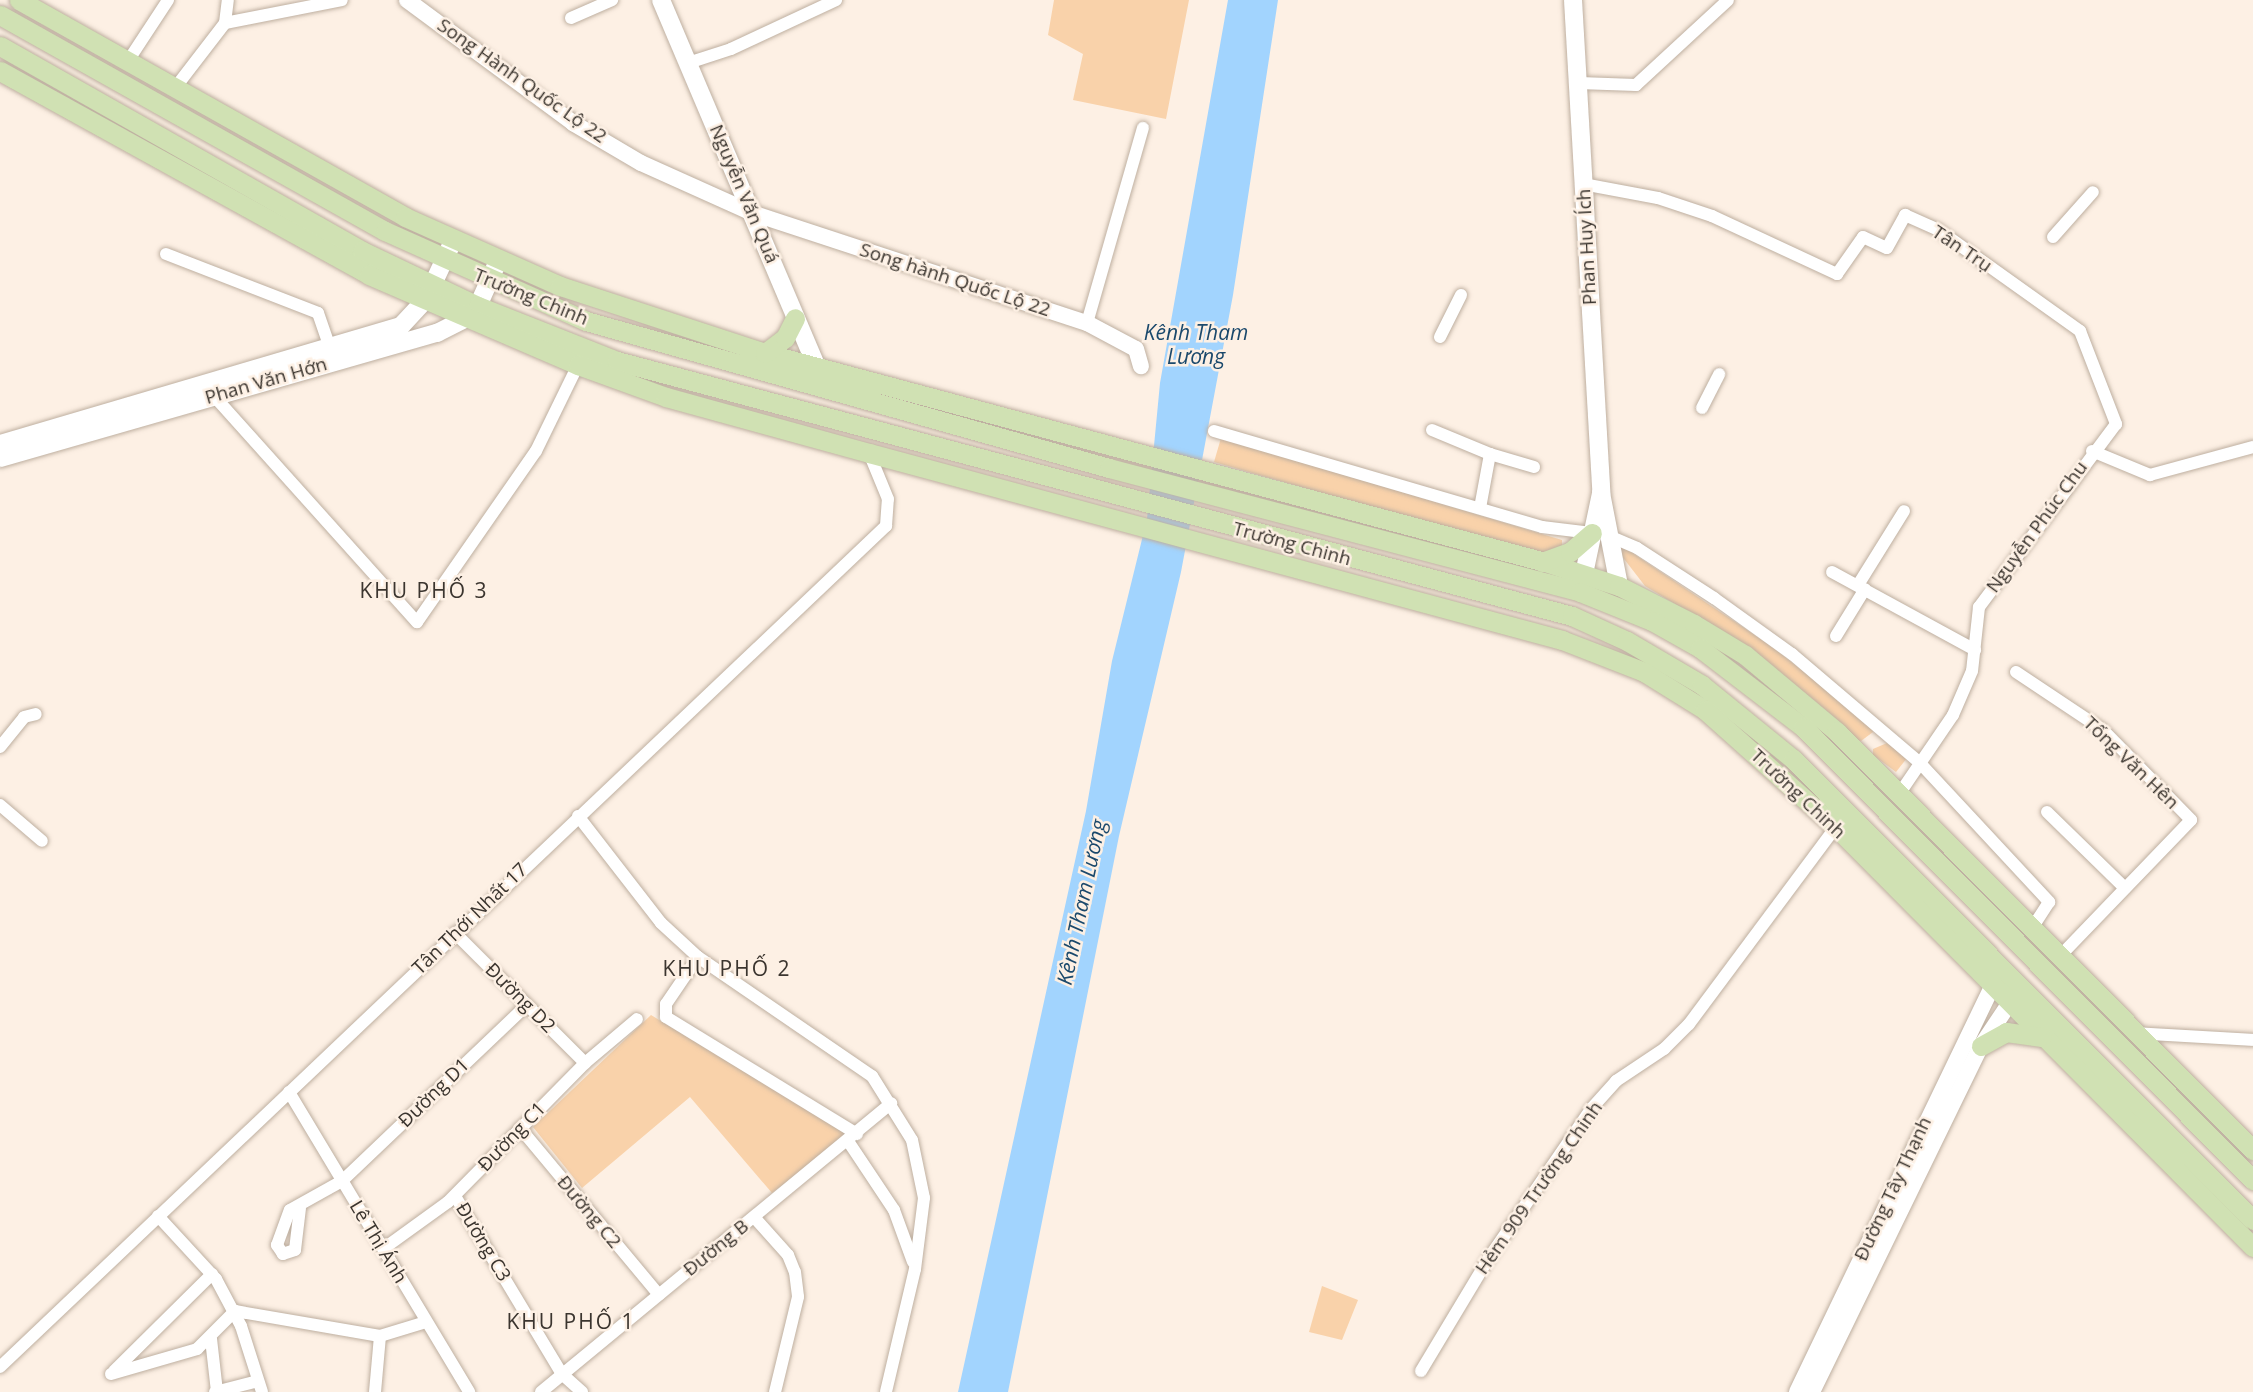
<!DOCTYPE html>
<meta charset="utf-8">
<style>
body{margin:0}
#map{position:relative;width:2253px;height:1392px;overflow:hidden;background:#fdf0e4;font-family:"Open Sans",sans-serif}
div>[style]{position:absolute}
.green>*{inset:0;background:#f9d2aa}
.water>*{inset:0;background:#a2d4fe}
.roads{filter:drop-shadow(0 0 2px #beafa0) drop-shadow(0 0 2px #beafa0)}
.minor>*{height:12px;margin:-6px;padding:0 6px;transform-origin:6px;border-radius:6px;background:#fff}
.tertiary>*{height:16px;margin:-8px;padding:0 8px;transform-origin:8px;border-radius:8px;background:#fff}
.secondary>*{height:18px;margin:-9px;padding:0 9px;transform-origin:9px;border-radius:9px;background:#fff}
.primary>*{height:19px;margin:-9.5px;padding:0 9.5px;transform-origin:9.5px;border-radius:9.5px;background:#d0e1b3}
span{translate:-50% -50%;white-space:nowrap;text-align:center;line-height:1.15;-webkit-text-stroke:5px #fdf0e4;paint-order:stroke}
.street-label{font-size:19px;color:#3b352f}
.water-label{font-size:21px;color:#1b496c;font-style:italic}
.neighbourhood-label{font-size:21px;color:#3b352f;letter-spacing:2px}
</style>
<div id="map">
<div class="green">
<div style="clip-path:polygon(1054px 0,1189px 0,1166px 119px,1073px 100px,1083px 54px,1048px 35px)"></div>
<div style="clip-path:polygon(1221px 438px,1562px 540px,1562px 549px,1545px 557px,1214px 462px)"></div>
<div style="clip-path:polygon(1619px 544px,1771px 646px,1871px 725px,1873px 732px,1861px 741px,1852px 738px,1675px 604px,1645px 586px,1621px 555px)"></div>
<div style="clip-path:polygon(1887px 743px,1907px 758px,1896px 772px,1873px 755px,1873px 749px)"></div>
<div style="clip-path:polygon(651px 1015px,849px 1135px,772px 1193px,690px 1097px,582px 1188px,533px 1127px)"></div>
<div style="clip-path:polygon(1322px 1286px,1358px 1300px,1342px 1340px,1309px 1332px)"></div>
</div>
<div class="water">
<div style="clip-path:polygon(1228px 0,1278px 0,1233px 295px,1181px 572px,1119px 836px,1008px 1392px,958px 1392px,1086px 811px,1112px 661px,1147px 519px,1160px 383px)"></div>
</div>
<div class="roads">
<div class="minor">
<div style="left:571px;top:18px;width:45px;rotate:-23.7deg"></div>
<div style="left:225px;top:23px;width:119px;rotate:-11.1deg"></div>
<div style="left:128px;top:61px;width:73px;rotate:-56.7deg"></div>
<div style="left:688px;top:63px;width:45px;rotate:-18deg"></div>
<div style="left:731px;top:49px;width:116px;rotate:-25deg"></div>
<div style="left:1579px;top:83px;width:57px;rotate:2deg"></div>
<div style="left:1636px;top:85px;width:125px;rotate:-42.7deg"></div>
<div style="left:175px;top:88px;width:82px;rotate:-52.4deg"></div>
<div style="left:225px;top:23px;width:23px;rotate:-83deg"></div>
<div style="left:1583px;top:184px;width:76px;rotate:10.6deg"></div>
<div style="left:1658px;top:198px;width:57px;rotate:18.4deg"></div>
<div style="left:1712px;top:216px;width:138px;rotate:24.9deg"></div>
<div style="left:1837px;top:274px;width:45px;rotate:-54.9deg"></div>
<div style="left:1863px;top:237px;width:26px;rotate:25deg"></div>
<div style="left:1887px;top:248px;width:38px;rotate:-61deg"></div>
<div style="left:1905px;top:215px;width:35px;rotate:24deg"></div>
<div style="left:1937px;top:229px;width:176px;rotate:35.5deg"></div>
<div style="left:2080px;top:331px;width:100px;rotate:68.8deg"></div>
<div style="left:2116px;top:424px;width:229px;rotate:126.8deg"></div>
<div style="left:1979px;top:607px;width:64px;rotate:96.2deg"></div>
<div style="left:1972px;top:671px;width:48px;rotate:113.4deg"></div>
<div style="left:1953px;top:715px;width:94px;rotate:124.2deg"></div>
<div style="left:2053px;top:237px;width:60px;rotate:-48.4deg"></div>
<div style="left:166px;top:254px;width:163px;rotate:21.2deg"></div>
<div style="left:318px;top:313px;width:36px;rotate:71deg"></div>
<div style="left:1087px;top:323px;width:203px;rotate:-74deg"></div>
<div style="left:1440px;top:337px;width:47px;rotate:-63.4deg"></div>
<div style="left:214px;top:396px;width:304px;rotate:48.1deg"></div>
<div style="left:417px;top:622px;width:208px;rotate:-55.2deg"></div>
<div style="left:536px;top:451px;width:96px;rotate:-64deg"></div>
<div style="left:1702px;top:408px;width:38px;rotate:-63deg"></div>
<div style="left:1432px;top:430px;width:63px;rotate:22.5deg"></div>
<div style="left:1490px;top:454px;width:55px;rotate:100.5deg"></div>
<div style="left:1214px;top:431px;width:342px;rotate:16.3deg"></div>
<div style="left:1542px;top:527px;width:50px;rotate:6.8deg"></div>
<div style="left:2092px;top:451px;width:63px;rotate:22.5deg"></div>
<div style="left:2150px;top:475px;width:107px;rotate:-15.2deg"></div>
<div style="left:1490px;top:454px;width:46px;rotate:16.5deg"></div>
<div style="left:1609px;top:536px;width:30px;rotate:23deg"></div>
<div style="left:1637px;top:548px;width:92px;rotate:33deg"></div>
<div style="left:1714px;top:598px;width:96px;rotate:35.7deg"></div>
<div style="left:1792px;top:654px;width:168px;rotate:40.4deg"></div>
<div style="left:1920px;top:763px;width:190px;rotate:47.1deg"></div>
<div style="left:2049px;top:902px;width:33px;rotate:123deg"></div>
<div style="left:1832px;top:572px;width:163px;rotate:28.6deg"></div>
<div style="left:1858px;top:585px;width:87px;rotate:-58.1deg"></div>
<div style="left:1836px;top:636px;width:55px;rotate:-58.3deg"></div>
<div style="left:2016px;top:672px;width:105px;rotate:33.7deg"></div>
<div style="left:2103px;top:730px;width:126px;rotate:45.6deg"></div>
<div style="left:2191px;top:820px;width:190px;rotate:133.9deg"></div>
<div style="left:0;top:747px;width:38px;rotate:-51deg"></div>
<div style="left:24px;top:717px;width:12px;rotate:-14deg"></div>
<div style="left:0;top:805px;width:55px;rotate:40.6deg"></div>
<div style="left:2047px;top:812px;width:109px;rotate:44.3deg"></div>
<div style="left:578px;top:816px;width:135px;rotate:52.2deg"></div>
<div style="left:661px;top:923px;width:50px;rotate:42.6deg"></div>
<div style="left:698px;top:957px;width:211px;rotate:34.4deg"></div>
<div style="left:872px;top:1076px;width:75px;rotate:58deg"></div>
<div style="left:912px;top:1140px;width:59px;rotate:78.3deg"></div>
<div style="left:924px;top:1198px;width:72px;rotate:97.2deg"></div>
<div style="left:915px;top:1269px;width:126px;rotate:103.3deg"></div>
<div style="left:455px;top:933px;width:184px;rotate:45deg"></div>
<div style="left:698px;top:957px;width:57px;rotate:124.2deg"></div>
<div style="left:666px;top:1004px;width:13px;rotate:90deg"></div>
<div style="left:666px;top:1017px;width:224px;rotate:31.5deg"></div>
<div style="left:2135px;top:1033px;width:118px;rotate:3.4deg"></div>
<div style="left:289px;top:1092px;width:350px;rotate:59deg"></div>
<div style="left:520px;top:1128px;width:217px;rotate:50.2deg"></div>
<div style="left:848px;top:1141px;width:83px;rotate:56.3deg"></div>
<div style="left:894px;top:1210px;width:55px;rotate:69.9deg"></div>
<div style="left:455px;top:1196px;width:208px;rotate:59deg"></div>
<div style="left:562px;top:1374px;width:27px;rotate:42deg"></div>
<div style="left:300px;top:1208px;width:42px;rotate:96.8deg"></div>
<div style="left:295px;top:1250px;width:13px;rotate:162deg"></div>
<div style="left:283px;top:1254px;width:11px;rotate:-124deg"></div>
<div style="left:277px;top:1245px;width:37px;rotate:-70deg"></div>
<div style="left:290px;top:1210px;width:60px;rotate:-29.1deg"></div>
<div style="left:342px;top:1181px;width:254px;rotate:-43.6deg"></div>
<div style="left:158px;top:1216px;width:86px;rotate:47.4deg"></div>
<div style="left:216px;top:1279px;width:53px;rotate:62deg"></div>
<div style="left:241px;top:1326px;width:69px;rotate:72.3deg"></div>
<div style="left:754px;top:1217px;width:51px;rotate:48.2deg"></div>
<div style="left:788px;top:1255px;width:18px;rotate:68deg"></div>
<div style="left:795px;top:1272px;width:25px;rotate:83deg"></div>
<div style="left:798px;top:1297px;width:98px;rotate:103.6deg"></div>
<div style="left:383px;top:1249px;width:80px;rotate:-35.9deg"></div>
<div style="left:448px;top:1202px;width:195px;rotate:-45.4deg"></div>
<div style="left:585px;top:1063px;width:68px;rotate:-40.2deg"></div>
<div style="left:211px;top:1339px;width:53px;rotate:83.5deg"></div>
<div style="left:0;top:1367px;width:1222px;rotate:-43.51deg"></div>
<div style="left:886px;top:526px;width:27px;rotate:-86deg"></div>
<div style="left:888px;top:499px;width:50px;rotate:-112.4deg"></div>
<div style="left:114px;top:1371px;width:138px;rotate:-44.7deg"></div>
<div style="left:1421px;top:1371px;width:132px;rotate:-59deg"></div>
<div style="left:1489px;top:1258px;width:181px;rotate:-55.6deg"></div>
<div style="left:1591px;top:1109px;width:38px;rotate:-48deg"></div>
<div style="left:1616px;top:1081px;width:58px;rotate:-33.7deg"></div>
<div style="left:1664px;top:1049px;width:35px;rotate:-45deg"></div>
<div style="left:1689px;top:1024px;width:246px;rotate:-53.3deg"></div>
<div style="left:111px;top:1374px;width:90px;rotate:-16.2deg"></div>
<div style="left:197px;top:1349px;width:54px;rotate:-45deg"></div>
<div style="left:235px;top:1311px;width:147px;rotate:9.8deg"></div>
<div style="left:380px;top:1336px;width:48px;rotate:-16.9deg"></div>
<div style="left:215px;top:1392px;width:44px;rotate:-14.3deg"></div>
<div style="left:375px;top:1392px;width:56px;rotate:-84.9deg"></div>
<div style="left:541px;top:1392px;width:454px;rotate:-39.5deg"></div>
</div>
<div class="tertiary">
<div style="left:407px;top:0;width:207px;rotate:36.5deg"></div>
<div style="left:573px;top:123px;width:79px;rotate:30.5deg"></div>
<div style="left:641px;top:163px;width:122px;rotate:24.2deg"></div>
<div style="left:752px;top:213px;width:353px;rotate:18.2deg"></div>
<div style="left:1087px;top:323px;width:55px;rotate:28deg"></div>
<div style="left:1136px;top:349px;width:18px;rotate:74deg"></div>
<div style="left:1797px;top:1392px;width:449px;rotate:-64.3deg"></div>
<div style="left:1812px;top:1392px;width:385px;rotate:-64deg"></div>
<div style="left:1981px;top:1046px;width:50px;rotate:-56.3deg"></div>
</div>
<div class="secondary">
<div style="left:661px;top:0;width:410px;rotate:67deg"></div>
<div style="left:1573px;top:0;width:494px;rotate:86.7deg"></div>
<div style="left:1601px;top:493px;width:95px;rotate:79deg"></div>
<div style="left:0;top:444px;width:418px;rotate:-16.4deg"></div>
<div style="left:401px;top:326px;width:37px;rotate:-47deg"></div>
<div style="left:426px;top:299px;width:64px;rotate:-65deg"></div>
<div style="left:0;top:458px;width:455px;rotate:-16deg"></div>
<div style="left:437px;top:333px;width:36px;rotate:-27deg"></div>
<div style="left:469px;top:317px;width:14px;rotate:-51deg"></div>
<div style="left:478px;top:306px;width:49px;rotate:-66deg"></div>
<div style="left:1584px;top:574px;width:83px;rotate:-78.1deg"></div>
</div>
<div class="primary">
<div style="left:19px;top:0;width:443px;rotate:29.3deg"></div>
<div style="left:405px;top:217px;width:170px;rotate:24deg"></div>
<div style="left:560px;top:286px;width:216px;rotate:18.1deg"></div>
<div style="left:765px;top:353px;width:808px;rotate:15deg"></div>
<div style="left:1545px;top:562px;width:78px;rotate:18deg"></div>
<div style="left:1619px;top:586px;width:84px;rotate:26.9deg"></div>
<div style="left:1694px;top:624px;width:60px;rotate:31.3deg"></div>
<div style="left:1745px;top:655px;width:120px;rotate:39.9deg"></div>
<div style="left:1837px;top:732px;width:590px;rotate:45.14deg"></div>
<div style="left:0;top:15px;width:441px;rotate:29.3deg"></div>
<div style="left:385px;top:231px;width:220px;rotate:24.1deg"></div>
<div style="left:586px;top:321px;width:543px;rotate:15.7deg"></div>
<div style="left:1109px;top:468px;width:487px;rotate:14.7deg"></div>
<div style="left:1580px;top:592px;width:78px;rotate:21.9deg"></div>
<div style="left:1652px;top:621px;width:55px;rotate:29.4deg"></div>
<div style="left:1700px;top:648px;width:130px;rotate:37.5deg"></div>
<div style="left:1803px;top:727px;width:639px;rotate:45.19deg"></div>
<div style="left:0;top:46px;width:416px;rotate:29.5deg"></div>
<div style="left:362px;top:251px;width:128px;rotate:25.4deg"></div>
<div style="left:478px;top:306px;width:149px;rotate:21.6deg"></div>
<div style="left:617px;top:361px;width:988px;rotate:14.95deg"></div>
<div style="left:1572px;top:616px;width:60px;rotate:24.4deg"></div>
<div style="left:1627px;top:641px;width:87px;rotate:30.4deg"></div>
<div style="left:1702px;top:685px;width:117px;rotate:39.1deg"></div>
<div style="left:1793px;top:759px;width:651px;rotate:45.06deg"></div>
<div style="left:0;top:71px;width:422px;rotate:28.9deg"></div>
<div style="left:369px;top:275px;width:228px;rotate:23.3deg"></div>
<div style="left:578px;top:365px;width:94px;rotate:20deg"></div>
<div style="left:666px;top:397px;width:211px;rotate:15.4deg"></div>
<div style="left:869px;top:453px;width:718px;rotate:15.1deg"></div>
<div style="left:1562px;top:640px;width:88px;rotate:21.3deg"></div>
<div style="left:1644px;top:672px;width:72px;rotate:31.9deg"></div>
<div style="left:1705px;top:710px;width:176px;rotate:41.8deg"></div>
<div style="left:1836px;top:827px;width:592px;rotate:45.21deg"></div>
<div style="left:765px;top:353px;width:25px;rotate:-37deg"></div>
<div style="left:785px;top:338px;width:22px;rotate:-63deg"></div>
<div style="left:1542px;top:562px;width:30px;rotate:-20deg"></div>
<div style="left:1570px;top:552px;width:29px;rotate:-41deg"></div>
<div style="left:1981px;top:1046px;width:29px;rotate:-29deg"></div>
<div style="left:2006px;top:1032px;width:36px;rotate:8deg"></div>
</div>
</div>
<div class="street-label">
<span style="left:522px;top:81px;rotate:35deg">Song Hành Quốc Lộ 22</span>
<span style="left:744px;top:194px;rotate:67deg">Nguyễn Văn Quá</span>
<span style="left:1587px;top:247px;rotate:-93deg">Phan Huy Ích</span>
<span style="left:1962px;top:249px;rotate:34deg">Tân Trụ</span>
<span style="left:955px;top:280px;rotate:18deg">Song hành Quốc Lộ 22</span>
<span style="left:531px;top:297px;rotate:22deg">Trường Chinh</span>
<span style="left:266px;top:381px;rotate:-16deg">Phan Văn Hớn</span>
<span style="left:2037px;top:527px;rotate:-54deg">Nguyễn Phúc Chu</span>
<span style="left:1292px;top:544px;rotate:15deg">Trường Chinh</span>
<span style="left:2131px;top:763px;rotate:44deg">Tống Văn Hên</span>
<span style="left:1798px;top:794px;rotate:43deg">Trường Chinh</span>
<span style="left:470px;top:919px;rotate:-44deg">Tân Thới Nhất 17</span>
<span style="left:520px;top:998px;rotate:45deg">Đường D2</span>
<span style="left:434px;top:1093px;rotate:-44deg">Đường D1</span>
<span style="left:512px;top:1137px;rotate:-46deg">Đường C1</span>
<span style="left:1539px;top:1188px;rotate:-55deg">Hẻm 909 Trường Chinh</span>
<span style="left:1893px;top:1189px;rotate:-65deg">Đường Tây Thạnh</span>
<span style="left:589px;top:1212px;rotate:50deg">Đường C2</span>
<span style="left:378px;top:1242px;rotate:59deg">Lê Thị Ánh</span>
<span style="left:483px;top:1242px;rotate:59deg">Đường C3</span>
<span style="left:716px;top:1248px;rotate:-39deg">Đường B</span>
</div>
<div class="water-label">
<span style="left:1196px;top:344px">Kênh Tham<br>Lương</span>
<span style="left:1081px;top:902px;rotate:-78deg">Kênh Tham Lương</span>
</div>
<div class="neighbourhood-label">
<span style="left:424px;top:590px">KHU PHỐ 3</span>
<span style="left:727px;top:968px">KHU PHỐ 2</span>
<span style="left:571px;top:1321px">KHU PHỐ 1</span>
</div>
</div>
